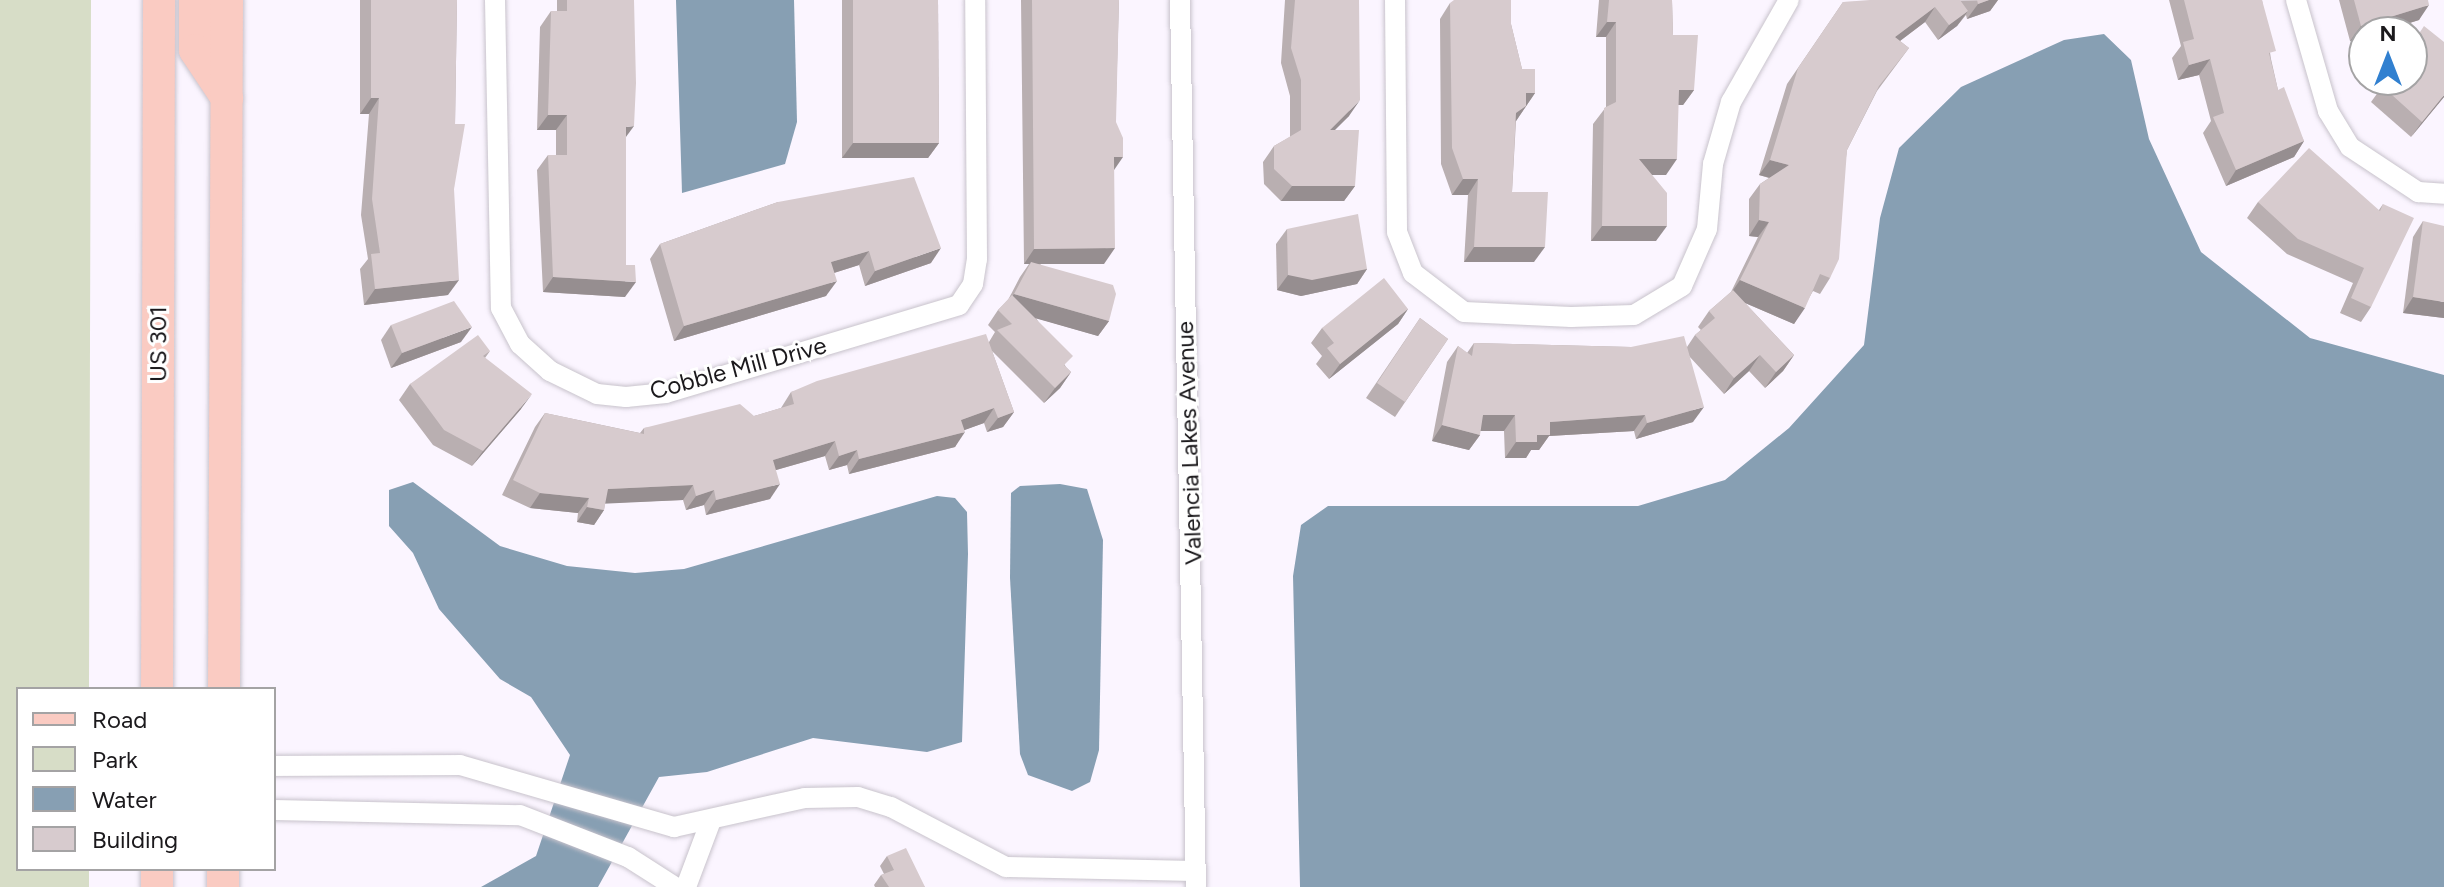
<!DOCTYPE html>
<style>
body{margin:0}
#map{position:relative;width:2444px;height:887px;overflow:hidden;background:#fbf5ff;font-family:Figtree,sans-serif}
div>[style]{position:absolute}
.green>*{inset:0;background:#d7ddc7}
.water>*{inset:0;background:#879fb3}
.roads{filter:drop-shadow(0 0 2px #c8c3cc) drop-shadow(0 0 2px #c8c3cc)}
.street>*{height:20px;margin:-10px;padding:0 10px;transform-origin:10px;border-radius:10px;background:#fff}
.primary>*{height:32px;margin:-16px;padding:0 16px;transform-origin:16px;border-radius:16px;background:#facbc2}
.wall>*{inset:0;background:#b9afb1}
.shaded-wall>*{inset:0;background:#968e90}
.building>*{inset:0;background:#d7cbce}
span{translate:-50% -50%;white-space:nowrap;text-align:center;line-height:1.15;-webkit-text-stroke:6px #fff;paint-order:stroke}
.street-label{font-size:24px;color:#1b191c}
.legend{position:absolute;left:16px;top:687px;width:260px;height:184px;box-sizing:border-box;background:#fff;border:2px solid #a4a3a4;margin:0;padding:10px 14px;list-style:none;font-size:24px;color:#1b191c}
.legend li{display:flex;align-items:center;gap:16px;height:40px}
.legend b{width:40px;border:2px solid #a4a3a4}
.north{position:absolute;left:2348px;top:16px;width:80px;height:80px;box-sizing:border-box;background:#fff;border:2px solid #a4a3a4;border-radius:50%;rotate:0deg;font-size:22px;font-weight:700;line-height:32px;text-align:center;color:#1b191c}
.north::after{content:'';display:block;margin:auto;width:28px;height:36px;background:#3180d0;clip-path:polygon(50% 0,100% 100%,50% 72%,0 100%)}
</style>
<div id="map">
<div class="green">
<div style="clip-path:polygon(0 0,91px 0,89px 689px,18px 689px,18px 869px,89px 869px,89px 887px,0 887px)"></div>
</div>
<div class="water">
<div style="clip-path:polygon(676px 0,794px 0,797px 122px,785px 164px,682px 193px)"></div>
<div style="clip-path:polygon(2104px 34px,2131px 60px,2149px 139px,2201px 252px,2310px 338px,2444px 375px,2444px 887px,1300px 887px,1293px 576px,1301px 525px,1328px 506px,1638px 506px,1725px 480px,1789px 428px,1864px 345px,1880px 218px,1899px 148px,1961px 87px,2064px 40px)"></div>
<div style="clip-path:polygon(413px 482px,500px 546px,567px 566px,635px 573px,684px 569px,937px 496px,955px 498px,967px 512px,968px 554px,962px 742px,927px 752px,813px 738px,707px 772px,659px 777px,598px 887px,481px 887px,536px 856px,570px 755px,531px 697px,500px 679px,439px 609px,413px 553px,389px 526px,389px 490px)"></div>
<div style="clip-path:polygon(1060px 484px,1087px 489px,1103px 540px,1099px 750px,1090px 782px,1072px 791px,1028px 775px,1020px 754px,1010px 578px,1011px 493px,1020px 486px)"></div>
</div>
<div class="roads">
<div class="street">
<div style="left:495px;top:0;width:308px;rotate:88.9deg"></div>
<div style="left:501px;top:308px;width:41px;rotate:62.2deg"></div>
<div style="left:520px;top:344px;width:40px;rotate:42deg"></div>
<div style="left:550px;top:371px;width:52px;rotate:26.1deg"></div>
<div style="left:597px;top:394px;width:29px;rotate:6deg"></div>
<div style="left:626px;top:397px;width:40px;rotate:-5.7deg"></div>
<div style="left:666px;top:393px;width:306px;rotate:-16.7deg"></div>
<div style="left:959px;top:305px;width:25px;rotate:-56deg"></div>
<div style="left:973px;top:284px;width:25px;rotate:-81deg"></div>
<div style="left:977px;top:259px;width:259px;rotate:-90.4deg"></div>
<div style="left:1180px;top:0;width:887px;rotate:88.97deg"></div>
<div style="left:1395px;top:0;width:232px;rotate:89.5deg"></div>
<div style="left:1397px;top:232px;width:44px;rotate:68.7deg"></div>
<div style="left:1413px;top:273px;width:64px;rotate:37.4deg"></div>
<div style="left:1464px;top:312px;width:107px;rotate:2.7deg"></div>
<div style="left:1571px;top:317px;width:63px;rotate:-1.8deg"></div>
<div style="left:1634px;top:315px;width:56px;rotate:-31.1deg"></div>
<div style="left:1682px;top:286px;width:62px;rotate:-66.3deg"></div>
<div style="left:1707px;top:229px;width:65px;rotate:-84.7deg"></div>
<div style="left:1713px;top:164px;width:65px;rotate:-73.8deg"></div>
<div style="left:1731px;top:102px;width:117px;rotate:-60.4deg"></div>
<div style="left:2296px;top:0;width:116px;rotate:73.9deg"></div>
<div style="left:2328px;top:111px;width:42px;rotate:58.6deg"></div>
<div style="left:2350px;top:147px;width:82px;rotate:33.5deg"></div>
<div style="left:2418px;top:192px;width:26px;rotate:4deg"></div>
<div style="left:274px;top:766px;width:186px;rotate:-0.3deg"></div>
<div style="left:460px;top:765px;width:223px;rotate:16.2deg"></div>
<div style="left:674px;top:827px;width:134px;rotate:-12.5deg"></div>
<div style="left:805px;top:798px;width:53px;rotate:-1.1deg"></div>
<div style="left:858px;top:797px;width:34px;rotate:17deg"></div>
<div style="left:891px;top:807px;width:130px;rotate:27.6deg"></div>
<div style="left:1006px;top:867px;width:190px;rotate:1.2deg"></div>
<div style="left:274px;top:810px;width:246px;rotate:1.2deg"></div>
<div style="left:520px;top:815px;width:116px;rotate:21.3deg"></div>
<div style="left:628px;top:857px;width:56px;rotate:32.6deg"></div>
<div style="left:686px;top:887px;width:68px;rotate:-69.4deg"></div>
</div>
<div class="primary">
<div style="left:195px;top:0;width:50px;rotate:90deg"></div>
<div style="left:195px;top:50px;width:58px;rotate:56.3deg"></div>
<div style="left:157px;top:689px;width:689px;rotate:-89.83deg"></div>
<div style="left:224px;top:689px;width:689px;rotate:-89.75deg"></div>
<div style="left:157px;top:887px;width:18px;rotate:-90deg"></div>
<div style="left:223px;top:887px;width:18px;rotate:-90deg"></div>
</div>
</div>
<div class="wall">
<div style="clip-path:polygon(360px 0,457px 0,454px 189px,448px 295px,364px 305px,360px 269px,368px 259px,361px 215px,369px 114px,360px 114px)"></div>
<div style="clip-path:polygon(557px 0,634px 0,626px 136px,625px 297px,543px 292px,537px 170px,548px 155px,556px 155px,556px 130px,537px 130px,540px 27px,551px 11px,557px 11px)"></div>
<div style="clip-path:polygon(842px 0,938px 0,939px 143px,928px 158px,842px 158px)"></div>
<div style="clip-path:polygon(1021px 0,1119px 0,1114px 170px,1104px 264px,1040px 264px,1109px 321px,1098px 336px,1036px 318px,1066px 367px,1071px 372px,1060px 388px,1044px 403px,992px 351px,1014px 412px,1003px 427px,987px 432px,984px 423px,964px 430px,955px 447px,849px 474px,847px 465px,829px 470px,825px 456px,776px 470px,770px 499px,706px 515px,704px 505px,686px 510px,683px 500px,605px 503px,604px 510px,594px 525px,577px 522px,578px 513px,530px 508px,502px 495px,535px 427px,545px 413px,640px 433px,644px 428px,754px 416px,781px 408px,791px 392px,989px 342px,995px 332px,988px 325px,998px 310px,1008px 300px,1020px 277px,1029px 264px,1024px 264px)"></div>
<div style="clip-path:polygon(1285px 0,1359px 0,1349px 116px,1334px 130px,1355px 186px,1344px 201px,1281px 201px,1264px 184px,1263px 162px,1274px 146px,1290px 137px,1290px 96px,1281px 63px)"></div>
<div style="clip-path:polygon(1599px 0,1672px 0,1673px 35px,1694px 90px,1683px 105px,1678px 105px,1666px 175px,1652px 175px,1656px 241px,1591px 241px,1593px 124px,1606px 107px,1606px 37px,1596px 37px)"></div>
<div style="clip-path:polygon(1998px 0,1990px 11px,1967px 19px,1966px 15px,1957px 26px,1938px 40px,1925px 22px,1900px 41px,1909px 48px,1877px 91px,1847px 150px,1830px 278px,1820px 294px,1813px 291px,1794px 324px,1745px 303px,1794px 355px,1783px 371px,1765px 388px,1749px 371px,1724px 394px,1689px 356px,1693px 422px,1636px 439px,1634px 431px,1549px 436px,1539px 450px,1531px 450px,1526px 458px,1505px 458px,1504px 431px,1480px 431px,1480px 435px,1469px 450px,1432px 441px,1447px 362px,1458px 346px,1467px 353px,1474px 343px,1631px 347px,1687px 347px,1695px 335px,1701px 330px,1698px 327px,1709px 311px,1731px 292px,1758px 237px,1749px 236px,1749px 199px,1760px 184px,1769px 178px,1759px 175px,1787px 84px,1843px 2px)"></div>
<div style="clip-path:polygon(2169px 0,2262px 0,2271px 59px,2278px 90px,2304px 141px,2294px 157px,2226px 186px,2203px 133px,2211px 121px,2199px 75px,2178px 80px,2172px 58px,2181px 46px)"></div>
<div style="clip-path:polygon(2339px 0,2428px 0,2419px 20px,2381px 32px,2364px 32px,2364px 37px,2350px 41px)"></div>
<div style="clip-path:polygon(1450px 3px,1511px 24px,1522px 69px,1535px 93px,1516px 121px,1512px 192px,1534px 262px,1464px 262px,1468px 195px,1452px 195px,1441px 164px,1440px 19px)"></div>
<div style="clip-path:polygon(2387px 80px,2444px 97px,2411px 137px,2371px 102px)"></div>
<div style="clip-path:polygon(778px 202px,931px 263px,865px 286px,859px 265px,834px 273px,826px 296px,674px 341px,650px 259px,660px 244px)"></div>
<div style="clip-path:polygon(2258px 202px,2379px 210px,2383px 204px,2371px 307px,2361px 322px,2340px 313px,2353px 283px,2287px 254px,2247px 218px)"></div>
<div style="clip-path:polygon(2423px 221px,2444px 318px,2403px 313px,2413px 237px)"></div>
<div style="clip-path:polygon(1287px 229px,1367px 269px,1357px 284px,1301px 296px,1277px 290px,1276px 244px)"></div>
<div style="clip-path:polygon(1408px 309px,1398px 324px,1329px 379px,1316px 364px,1322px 356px,1311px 343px,1322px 328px)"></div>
<div style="clip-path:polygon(1420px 318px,1448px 339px,1395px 417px,1366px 398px)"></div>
<div style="clip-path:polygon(391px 325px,461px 342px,391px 368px,381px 340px)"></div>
<div style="clip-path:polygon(490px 351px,485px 358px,521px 409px,472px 466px,433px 445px,399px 400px,410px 384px)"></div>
<div style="clip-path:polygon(887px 856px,925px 887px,875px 887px,874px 885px,881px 875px,884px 874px,880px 866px)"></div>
</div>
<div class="shaded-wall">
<div style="clip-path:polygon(1989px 0,1998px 0,1990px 11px,1967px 19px,1978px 4px)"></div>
<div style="clip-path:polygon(2429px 5px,2419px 20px,2381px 32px,2364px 32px,2364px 37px,2350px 41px,2361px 26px)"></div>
<div style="clip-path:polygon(1935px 7px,1925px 22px,1884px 53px,1895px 37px)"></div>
<div style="clip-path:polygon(1968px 11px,1957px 26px,1938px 40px,1949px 25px)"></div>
<div style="clip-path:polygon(1607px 22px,1616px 22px,1606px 37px,1596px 37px)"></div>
<div style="clip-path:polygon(2210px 59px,2199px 75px,2178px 80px,2189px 65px)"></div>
<div style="clip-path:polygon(1679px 90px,1694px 90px,1683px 105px,1668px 105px)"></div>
<div style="clip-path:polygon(1526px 93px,1535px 93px,1516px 121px,1505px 128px)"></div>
<div style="clip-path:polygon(2444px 95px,2444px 97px,2411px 137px,2422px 122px)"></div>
<div style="clip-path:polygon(371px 98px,379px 98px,369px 114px,360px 114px)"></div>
<div style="clip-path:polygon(1360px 100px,1349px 116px,1319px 146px,1330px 130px)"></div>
<div style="clip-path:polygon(548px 115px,567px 115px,556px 130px,537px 130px)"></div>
<div style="clip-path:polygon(634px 126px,623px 141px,626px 127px)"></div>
<div style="clip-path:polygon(2304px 141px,2294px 157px,2226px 186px,2236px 170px)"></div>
<div style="clip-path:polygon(853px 143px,939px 143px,928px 158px,842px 158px)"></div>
<div style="clip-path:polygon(1114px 157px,1123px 157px,1112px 173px)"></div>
<div style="clip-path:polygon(1639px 159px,1677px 159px,1666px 175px,1628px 175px)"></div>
<div style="clip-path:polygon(1770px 160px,1789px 165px,1778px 180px,1759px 175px)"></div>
<div style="clip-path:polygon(1463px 179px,1478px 179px,1468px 195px,1452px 195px)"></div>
<div style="clip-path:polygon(1292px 186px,1355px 186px,1344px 201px,1281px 201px)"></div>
<div style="clip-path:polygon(1759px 220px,1769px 222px,1758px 237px,1749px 236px)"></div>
<div style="clip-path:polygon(1602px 226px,1667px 226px,1656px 241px,1591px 241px)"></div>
<div style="clip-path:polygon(1474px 247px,1545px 247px,1534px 262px,1464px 262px)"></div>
<div style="clip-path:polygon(941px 248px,931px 263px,865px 286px,875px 271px)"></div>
<div style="clip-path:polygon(1115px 248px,1104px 264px,1024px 264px,1034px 249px)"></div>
<div style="clip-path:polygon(869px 251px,859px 265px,821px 277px,831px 262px)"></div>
<div style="clip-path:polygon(1367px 269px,1357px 284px,1301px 296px,1277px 290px,1288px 275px)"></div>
<div style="clip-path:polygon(553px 277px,636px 282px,625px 297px,543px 292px)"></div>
<div style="clip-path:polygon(459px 280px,448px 295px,364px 305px,375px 289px)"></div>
<div style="clip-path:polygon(1740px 280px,1805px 308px,1794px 324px,1729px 296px)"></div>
<div style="clip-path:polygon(837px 281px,826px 296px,674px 341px,684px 326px)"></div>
<div style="clip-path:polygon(1014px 294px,1109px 321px,1098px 336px,1003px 309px)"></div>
<div style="clip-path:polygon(2413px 297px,2444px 302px,2444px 318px,2403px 313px)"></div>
<div style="clip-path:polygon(1408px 309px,1398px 324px,1329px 379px,1340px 364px)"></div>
<div style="clip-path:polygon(472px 327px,461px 342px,391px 368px,402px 353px)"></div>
<div style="clip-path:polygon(1760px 355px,1749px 371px,1724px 394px,1734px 378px)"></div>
<div style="clip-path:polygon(1794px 355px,1783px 371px,1765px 388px,1776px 372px)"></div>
<div style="clip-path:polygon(1071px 372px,1060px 388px,1044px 403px,1055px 388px)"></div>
<div style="clip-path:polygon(532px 394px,521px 409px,472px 466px,483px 451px)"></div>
<div style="clip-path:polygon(1704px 407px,1693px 422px,1636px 439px,1647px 423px)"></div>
<div style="clip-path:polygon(994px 408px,984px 423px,951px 435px,961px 420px)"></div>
<div style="clip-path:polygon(1014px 412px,1003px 427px,987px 432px,998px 418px)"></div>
<div style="clip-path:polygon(1483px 415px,1515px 415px,1504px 431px,1472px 431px)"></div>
<div style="clip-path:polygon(1645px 415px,1634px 431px,1549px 436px,1539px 450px,1531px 450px,1526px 458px,1505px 458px,1516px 442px,1537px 435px,1550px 422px)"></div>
<div style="clip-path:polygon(1442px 425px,1480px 435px,1469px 450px,1432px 441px)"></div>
<div style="clip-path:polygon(965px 432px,955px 447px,849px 474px,859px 459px)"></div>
<div style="clip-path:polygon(835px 441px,825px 456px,762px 474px,773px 460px)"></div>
<div style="clip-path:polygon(857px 450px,847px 465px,829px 470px,839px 456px)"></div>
<div style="clip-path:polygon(780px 484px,770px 499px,706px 515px,716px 500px)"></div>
<div style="clip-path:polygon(693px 485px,683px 500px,598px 504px,608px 489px)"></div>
<div style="clip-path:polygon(714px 490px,704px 505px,686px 510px,696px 496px)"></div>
<div style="clip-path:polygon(540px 493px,589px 498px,578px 513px,530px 508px)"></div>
<div style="clip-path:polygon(587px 507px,604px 510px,594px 525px,577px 522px)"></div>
</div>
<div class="building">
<div style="clip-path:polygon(371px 0,457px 0,455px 124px,465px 124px,454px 189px,459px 280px,375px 289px,371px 254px,380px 253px,372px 199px,379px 98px,371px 98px)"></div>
<div style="clip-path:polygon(567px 0,634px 0,636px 83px,634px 126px,626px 127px,626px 265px,635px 265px,636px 282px,553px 277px,548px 155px,567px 155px,567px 115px,548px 115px,551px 11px,567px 11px)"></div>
<div style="clip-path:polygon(853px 0,938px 0,939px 143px,853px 143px)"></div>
<div style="clip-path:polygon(1032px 0,1119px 0,1116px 122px,1123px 138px,1123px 157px,1114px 157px,1115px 248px,1034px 249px)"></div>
<div style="clip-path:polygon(1295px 0,1359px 0,1360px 100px,1330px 130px,1359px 130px,1355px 186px,1292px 186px,1274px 169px,1274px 146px,1301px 130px,1301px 80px,1291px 48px)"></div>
<div style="clip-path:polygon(1454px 0,1511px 0,1511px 24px,1522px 69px,1535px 69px,1535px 93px,1526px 93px,1526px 106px,1516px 113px,1512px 192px,1548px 192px,1545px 247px,1474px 247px,1478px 179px,1463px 179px,1452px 148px,1450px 3px)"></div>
<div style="clip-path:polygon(1609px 0,1672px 0,1673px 35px,1698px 35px,1694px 90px,1679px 90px,1677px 159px,1639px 159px,1667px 193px,1667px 226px,1602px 226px,1604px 108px,1616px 102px,1616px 22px,1607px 22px)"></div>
<div style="clip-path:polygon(1870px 0,1960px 0,1968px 11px,1949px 25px,1935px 7px,1895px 37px,1909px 48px,1879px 86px,1847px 150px,1839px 259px,1830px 278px,1820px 274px,1805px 308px,1740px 280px,1769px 222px,1759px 220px,1760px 184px,1789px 165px,1770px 160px,1798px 68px,1843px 2px)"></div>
<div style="clip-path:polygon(1977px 0,1989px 0,1978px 4px)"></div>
<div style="clip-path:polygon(2184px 0,2262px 0,2276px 51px,2269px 53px,2278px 90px,2284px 87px,2304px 141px,2236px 170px,2213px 117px,2224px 113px,2210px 59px,2189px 65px,2183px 42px,2194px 39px)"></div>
<div style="clip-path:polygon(2354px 0,2428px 0,2429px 5px,2361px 26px)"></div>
<div style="clip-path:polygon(2424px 26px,2444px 42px,2444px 95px,2422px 122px,2382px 86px,2387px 80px,2412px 80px,2412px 44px)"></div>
<div style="clip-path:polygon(2309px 148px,2380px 211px,2383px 204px,2414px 218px,2371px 307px,2351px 298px,2364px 268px,2298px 239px,2258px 202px)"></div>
<div style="clip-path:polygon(914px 177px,941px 248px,875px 271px,869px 251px,831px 262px,837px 281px,684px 326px,660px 244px,778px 202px)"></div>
<div style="clip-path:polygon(1358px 214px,1367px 269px,1312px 280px,1288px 275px,1287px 229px)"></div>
<div style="clip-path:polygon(2423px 221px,2444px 226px,2444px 302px,2413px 297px)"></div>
<div style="clip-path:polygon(1031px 262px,1113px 285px,1116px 294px,1109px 321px,1014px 294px)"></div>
<div style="clip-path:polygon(1384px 278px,1408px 309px,1340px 364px,1327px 348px,1334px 343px,1322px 328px)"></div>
<div style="clip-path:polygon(1733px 290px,1794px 355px,1776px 372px,1760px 355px,1734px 378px,1695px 335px,1715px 318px,1709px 311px)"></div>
<div style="clip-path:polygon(1012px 295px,1073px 356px,1064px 365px,1071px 372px,1055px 388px,997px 330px,1012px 324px,998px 310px)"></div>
<div style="clip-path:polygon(454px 301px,472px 327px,402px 353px,391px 325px)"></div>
<div style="clip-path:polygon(1420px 318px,1448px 339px,1405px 402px,1377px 383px)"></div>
<div style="clip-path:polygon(986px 334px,1014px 412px,998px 418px,994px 408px,961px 420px,965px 432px,859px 459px,857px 450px,839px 456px,835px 441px,773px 460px,780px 484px,716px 500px,714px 490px,696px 496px,693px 485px,608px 489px,604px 510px,587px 507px,589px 498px,540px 493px,513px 480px,545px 413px,644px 434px,644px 428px,740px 404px,754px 416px,794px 404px,791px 392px,817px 381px)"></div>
<div style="clip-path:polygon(478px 335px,490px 351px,483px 356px,532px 394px,483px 451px,444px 430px,410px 384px)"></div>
<div style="clip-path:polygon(1684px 336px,1704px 407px,1647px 423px,1645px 415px,1550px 422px,1550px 435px,1537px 435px,1537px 442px,1516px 442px,1515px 415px,1483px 415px,1480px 435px,1442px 425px,1458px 346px,1472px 356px,1474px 343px,1631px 347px)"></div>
<div style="clip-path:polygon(906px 848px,925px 887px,889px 887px,881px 875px,894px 870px,887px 856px)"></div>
</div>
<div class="street-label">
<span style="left:158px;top:344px;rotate:-90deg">US 301</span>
<span style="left:738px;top:368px;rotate:-15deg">Cobble Mill Drive</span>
<span style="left:1189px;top:443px;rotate:-92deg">Valencia Lakes Avenue</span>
</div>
<ul class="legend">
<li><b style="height:10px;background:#facbc2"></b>Road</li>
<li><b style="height:22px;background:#d7ddc7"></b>Park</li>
<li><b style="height:22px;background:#879fb3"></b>Water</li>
<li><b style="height:22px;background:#d7cbce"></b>Building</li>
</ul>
<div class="north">N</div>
</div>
